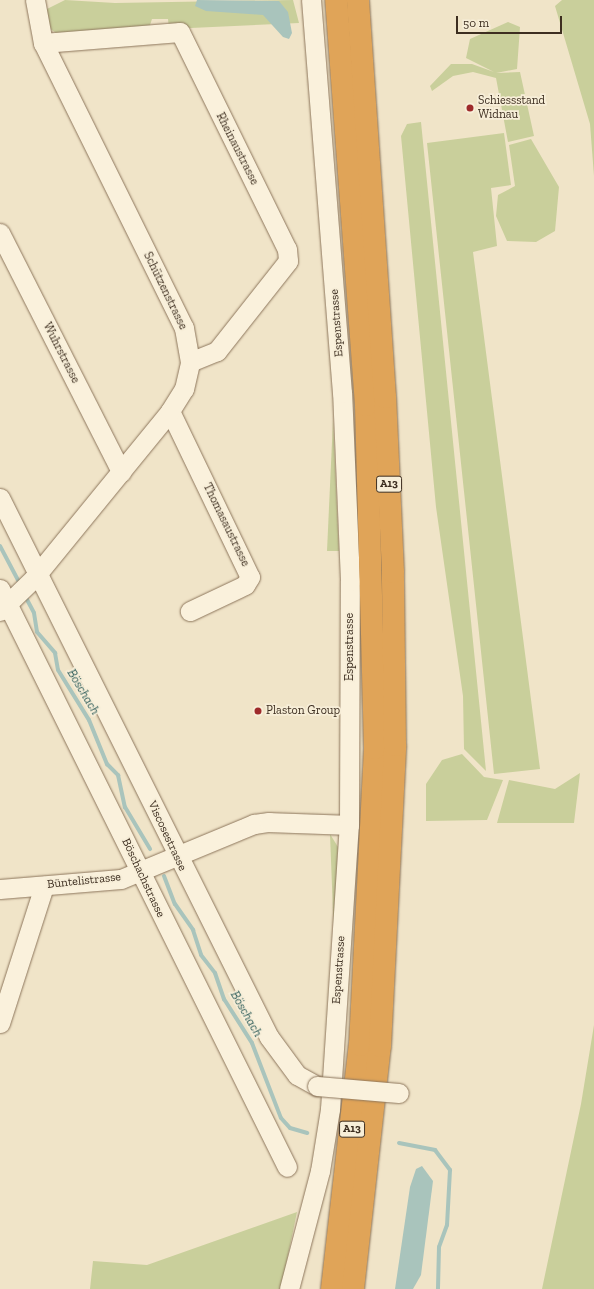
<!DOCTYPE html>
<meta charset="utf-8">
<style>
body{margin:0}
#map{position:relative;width:594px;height:1289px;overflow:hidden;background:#f0e4c8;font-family:"Zilla Slab",serif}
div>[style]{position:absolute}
.green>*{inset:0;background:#c9cf9b}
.water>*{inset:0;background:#a9c4bc}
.stream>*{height:4px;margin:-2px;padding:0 2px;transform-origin:2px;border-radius:2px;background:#a9c4bc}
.roads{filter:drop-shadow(0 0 1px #8d765c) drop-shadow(0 0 1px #8d765c)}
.minor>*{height:19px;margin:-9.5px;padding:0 9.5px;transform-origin:9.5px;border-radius:9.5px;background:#faf1dc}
.highway>*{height:22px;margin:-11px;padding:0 11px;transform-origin:11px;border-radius:11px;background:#e0a458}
.bridges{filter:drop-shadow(0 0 1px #8d765c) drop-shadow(0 0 1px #8d765c)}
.minor-bridge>*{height:19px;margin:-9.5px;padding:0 9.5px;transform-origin:9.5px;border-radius:9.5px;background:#faf1dc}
.dots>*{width:11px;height:11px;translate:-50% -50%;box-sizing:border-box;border:2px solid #f7eed8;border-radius:50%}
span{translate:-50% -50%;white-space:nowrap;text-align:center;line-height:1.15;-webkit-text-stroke:3.5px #f7eed8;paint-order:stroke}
.shield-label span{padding:1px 3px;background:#f7eed8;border:1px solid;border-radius:3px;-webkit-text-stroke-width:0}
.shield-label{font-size:11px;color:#3d2e20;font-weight:700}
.poi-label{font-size:12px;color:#3d2e20}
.left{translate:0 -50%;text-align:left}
.street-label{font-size:12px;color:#3d2e20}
.water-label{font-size:13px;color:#2f5d5a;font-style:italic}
.scale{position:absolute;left:456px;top:16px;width:106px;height:18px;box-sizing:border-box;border:2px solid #3d2e20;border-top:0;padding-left:5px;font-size:12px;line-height:14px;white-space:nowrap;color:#3d2e20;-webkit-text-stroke:3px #f7eed8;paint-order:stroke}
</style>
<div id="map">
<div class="green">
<div style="clip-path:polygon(65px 0,115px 3px,293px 0,299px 23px,169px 29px,168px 19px,152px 19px,149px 28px,56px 33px,49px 28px,45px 10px)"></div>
<div style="clip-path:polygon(562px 0,594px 0,594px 176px,590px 124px,555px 6px)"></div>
<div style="clip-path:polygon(508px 22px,520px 27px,517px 69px,496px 73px,520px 72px,534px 136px,508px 142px,496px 78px,473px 72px,453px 76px,432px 91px,430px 86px,451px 64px,472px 64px,494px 72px,466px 58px,470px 39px)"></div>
<div style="clip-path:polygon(421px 122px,435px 262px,486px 771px,464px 749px,463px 696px,436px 507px,401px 136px,407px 124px)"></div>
<div style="clip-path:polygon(504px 133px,511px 185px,491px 188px,497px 246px,473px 252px,540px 769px,494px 774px,427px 143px)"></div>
<div style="clip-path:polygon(531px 139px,559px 187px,555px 231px,536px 242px,507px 241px,496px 216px,498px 195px,515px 186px,509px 145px)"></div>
<div style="clip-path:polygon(333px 420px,339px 551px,327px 551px)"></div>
<div style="clip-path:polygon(462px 754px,484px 777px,503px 780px,487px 820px,426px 821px,426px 784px,442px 760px)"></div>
<div style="clip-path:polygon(580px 773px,574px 823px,497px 823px,509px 780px,555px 789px)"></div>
<div style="clip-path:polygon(330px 834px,338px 847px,334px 939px)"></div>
<div style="clip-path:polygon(594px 1025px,594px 1289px,542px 1289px,581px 1104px)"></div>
<div style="clip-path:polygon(297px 1212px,281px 1289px,90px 1289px,93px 1261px,147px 1265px)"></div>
</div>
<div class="water">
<div style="clip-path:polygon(197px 0,279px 1px,288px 12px,292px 33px,289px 39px,283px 37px,263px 15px,206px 11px,195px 6px)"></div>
<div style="clip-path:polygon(422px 1166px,433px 1181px,421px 1275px,413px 1289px,395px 1289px,410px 1187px,416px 1169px)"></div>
</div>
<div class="stream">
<div style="left:0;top:546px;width:43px;rotate:62.2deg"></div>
<div style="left:24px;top:594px;width:21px;rotate:62deg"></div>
<div style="left:34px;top:613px;width:19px;rotate:81deg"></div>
<div style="left:37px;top:632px;width:28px;rotate:49deg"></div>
<div style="left:55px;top:653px;width:17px;rotate:80deg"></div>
<div style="left:58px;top:670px;width:59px;rotate:58.2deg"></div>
<div style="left:89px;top:720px;width:48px;rotate:67.8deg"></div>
<div style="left:107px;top:764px;width:16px;rotate:45deg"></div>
<div style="left:118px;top:775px;width:33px;rotate:78deg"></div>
<div style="left:125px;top:807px;width:49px;rotate:59.2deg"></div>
<div style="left:164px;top:876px;width:30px;rotate:69deg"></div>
<div style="left:175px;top:904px;width:32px;rotate:55deg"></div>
<div style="left:193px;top:930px;width:26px;rotate:72deg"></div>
<div style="left:201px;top:955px;width:23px;rotate:52deg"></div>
<div style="left:215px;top:973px;width:28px;rotate:71deg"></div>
<div style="left:224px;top:999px;width:52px;rotate:57.5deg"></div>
<div style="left:252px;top:1043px;width:80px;rotate:68.9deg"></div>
<div style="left:281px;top:1118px;width:13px;rotate:48deg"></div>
<div style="left:290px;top:1128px;width:18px;rotate:16deg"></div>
<div style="left:399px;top:1143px;width:37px;rotate:11deg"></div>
<div style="left:435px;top:1150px;width:25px;rotate:53deg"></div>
<div style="left:450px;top:1170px;width:55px;rotate:93.1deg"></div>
<div style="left:447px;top:1225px;width:23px;rotate:110deg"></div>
<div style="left:439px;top:1247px;width:42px;rotate:91.4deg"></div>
</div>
<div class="roads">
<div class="minor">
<div style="left:43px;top:43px;width:137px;rotate:-4.6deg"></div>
<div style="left:180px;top:32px;width:242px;rotate:63.8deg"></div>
<div style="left:287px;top:249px;width:12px;rotate:85deg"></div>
<div style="left:288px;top:261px;width:115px;rotate:128.3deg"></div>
<div style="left:217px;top:351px;width:29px;rotate:158deg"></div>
<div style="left:0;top:233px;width:268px;rotate:63.1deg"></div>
<div style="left:170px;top:411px;width:184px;rotate:64.3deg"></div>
<div style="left:250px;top:577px;width:9px;rotate:122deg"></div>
<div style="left:245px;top:585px;width:61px;rotate:154.7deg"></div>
<div style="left:0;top:498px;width:602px;rotate:63.48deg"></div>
<div style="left:269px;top:1037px;width:47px;rotate:53.6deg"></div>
<div style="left:297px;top:1075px;width:23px;rotate:29deg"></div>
<div style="left:0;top:589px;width:645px;rotate:63.59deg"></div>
<div style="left:0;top:611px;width:47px;rotate:-44.1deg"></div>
<div style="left:34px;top:578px;width:215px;rotate:-50.8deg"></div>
<div style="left:170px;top:411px;width:26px;rotate:-58deg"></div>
<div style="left:184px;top:389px;width:28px;rotate:-77deg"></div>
<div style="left:190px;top:362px;width:35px;rotate:-100deg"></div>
<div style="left:184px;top:328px;width:318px;rotate:-116.3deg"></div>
<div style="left:43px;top:43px;width:44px;rotate:-100.5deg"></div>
<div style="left:0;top:889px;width:121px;rotate:-4.7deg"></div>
<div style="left:121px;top:879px;width:144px;rotate:-22.5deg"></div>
<div style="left:254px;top:824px;width:15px;rotate:-8deg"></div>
<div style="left:269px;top:822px;width:80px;rotate:2.1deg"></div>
<div style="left:0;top:1023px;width:144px;rotate:-72.2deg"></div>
<div style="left:289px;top:1289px;width:122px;rotate:-75.3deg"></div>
<div style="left:320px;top:1171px;width:63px;rotate:-80.8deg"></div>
<div style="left:330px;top:1109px;width:285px;rotate:-86.2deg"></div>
<div style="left:349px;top:825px;width:244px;rotate:-89.8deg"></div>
<div style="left:350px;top:581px;width:188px;rotate:-92.4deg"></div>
<div style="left:342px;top:393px;width:394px;rotate:-94.5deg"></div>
</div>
<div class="highway">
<div style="left:332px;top:1289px;width:246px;rotate:-83.5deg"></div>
<div style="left:360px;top:1045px;width:297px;rotate:-87.1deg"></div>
<div style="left:375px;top:748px;width:343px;rotate:-91.5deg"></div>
<div style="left:366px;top:405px;width:406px;rotate:-94.2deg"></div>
<div style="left:353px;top:1289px;width:244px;rotate:-83.7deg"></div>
<div style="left:380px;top:1046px;width:301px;rotate:-87.1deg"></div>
<div style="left:395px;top:745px;width:173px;rotate:-90.7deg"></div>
<div style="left:393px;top:572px;width:175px;rotate:-92.6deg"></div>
<div style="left:385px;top:397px;width:398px;rotate:-93.9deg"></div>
</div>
</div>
<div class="bridges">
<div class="minor-bridge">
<div style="left:317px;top:1086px;width:82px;rotate:4.9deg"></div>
</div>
</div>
<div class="dots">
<div style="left:470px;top:108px;background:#9e2a2b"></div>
<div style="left:258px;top:711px;background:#9e2a2b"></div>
</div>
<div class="shield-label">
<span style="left:389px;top:484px">A13</span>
<span style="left:352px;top:1129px">A13</span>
</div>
<div class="poi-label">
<span class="left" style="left:478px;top:108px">Schiessstand<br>Widnau</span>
<span class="left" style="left:266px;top:711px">Plaston Group</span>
</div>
<div class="street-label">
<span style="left:237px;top:149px;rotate:63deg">Rheinaustrasse</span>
<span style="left:165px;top:291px;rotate:64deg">Schützenstrasse</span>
<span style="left:337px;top:323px;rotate:-94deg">Espenstrasse</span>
<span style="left:61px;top:353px;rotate:63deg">Wuhrstrasse</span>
<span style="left:226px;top:525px;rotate:64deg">Thomasaustrasse</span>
<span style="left:350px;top:647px;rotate:-90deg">Espenstrasse</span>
<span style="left:167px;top:836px;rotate:65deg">Viscosestrasse</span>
<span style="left:143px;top:878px;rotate:65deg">Böschachstrasse</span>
<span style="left:84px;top:881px;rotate:-6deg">Büntelistrasse</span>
<span style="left:339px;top:970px;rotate:-86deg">Espenstrasse</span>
</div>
<div class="water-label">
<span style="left:83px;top:692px;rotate:59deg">Böschach</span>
<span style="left:246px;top:1014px;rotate:60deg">Böschach</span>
</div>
<div class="scale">50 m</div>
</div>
